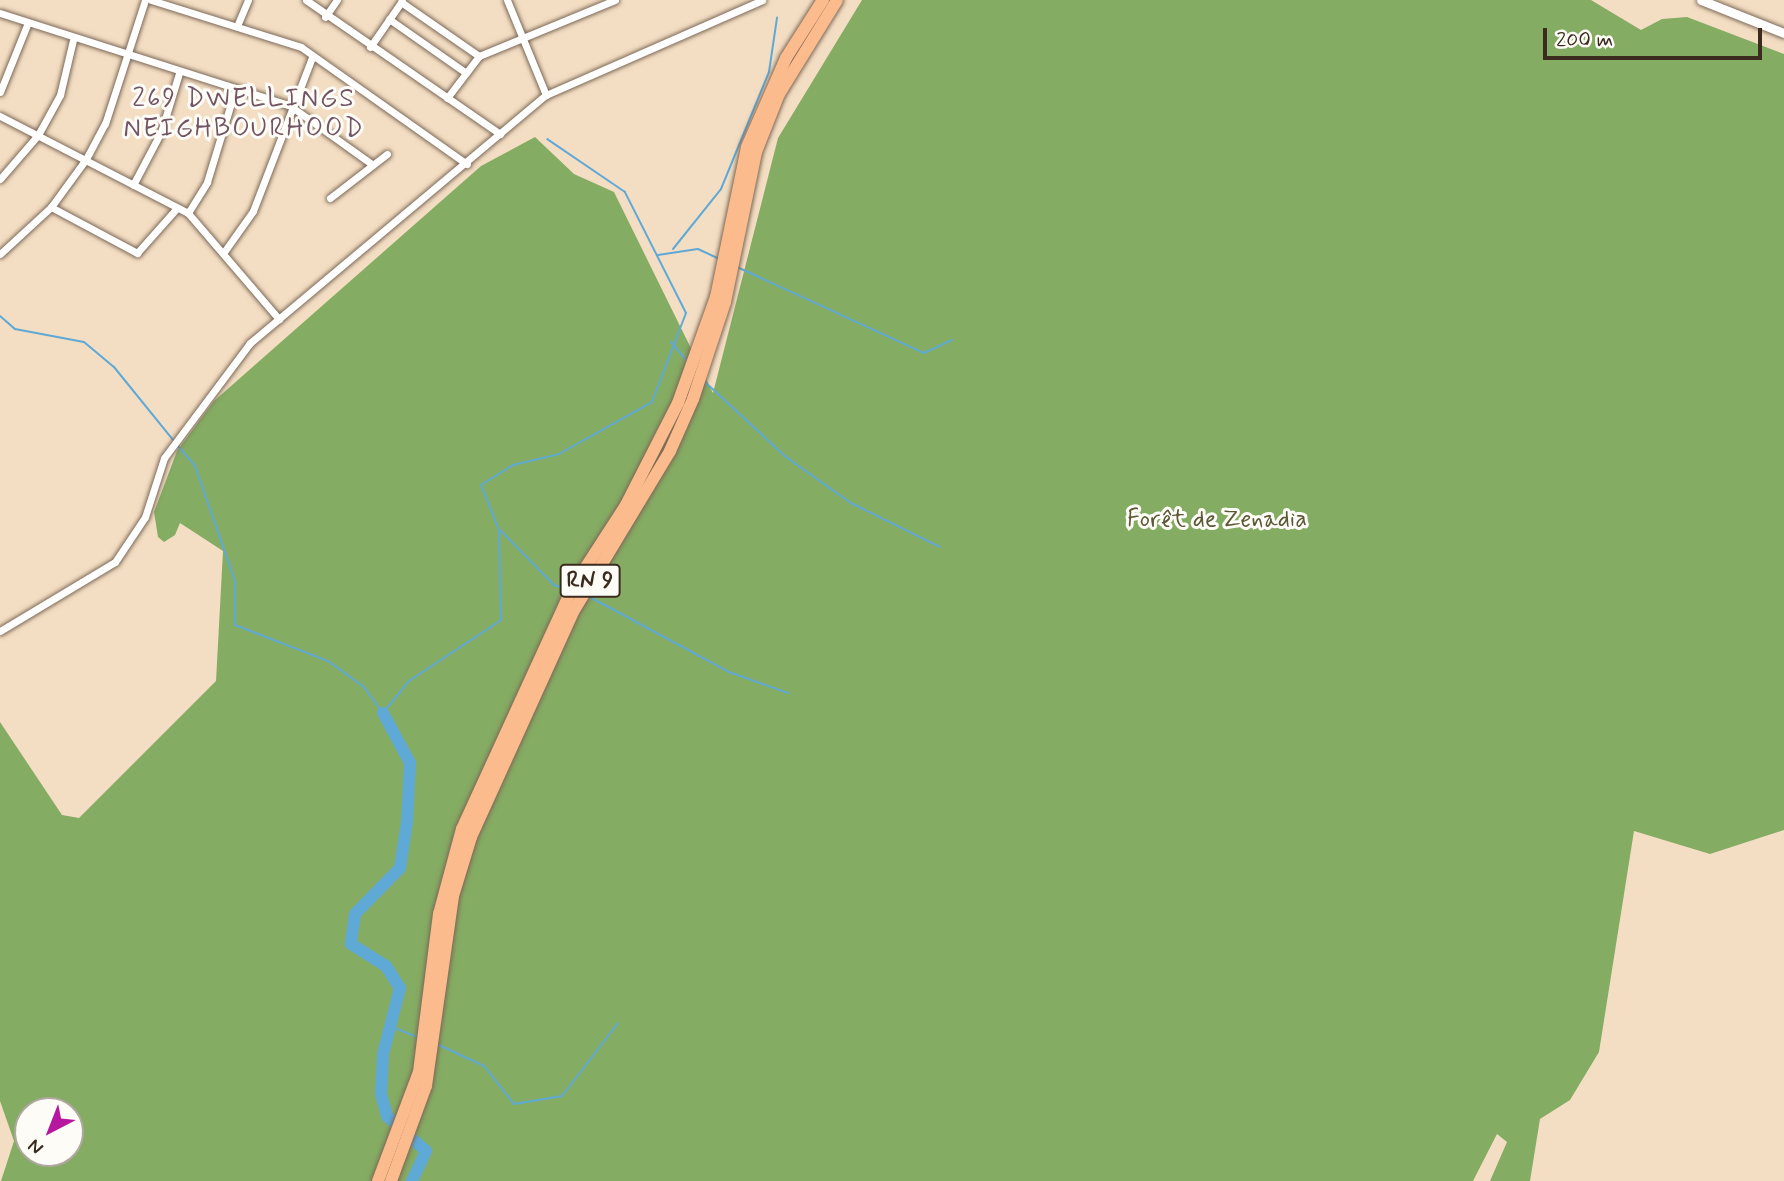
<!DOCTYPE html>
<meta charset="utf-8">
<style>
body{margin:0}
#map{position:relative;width:1784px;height:1181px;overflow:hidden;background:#f4dec3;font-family:Mynerve,sans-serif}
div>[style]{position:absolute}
.forest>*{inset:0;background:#85ac63}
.stream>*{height:2px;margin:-1px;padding:0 1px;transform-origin:1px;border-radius:1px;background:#5fa9d7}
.river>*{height:12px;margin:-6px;padding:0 6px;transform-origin:6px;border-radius:6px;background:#5fa9d7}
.roads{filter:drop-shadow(0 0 2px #7c6958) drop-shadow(0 0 2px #7c6958)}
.minor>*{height:7px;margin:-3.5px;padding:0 3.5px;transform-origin:3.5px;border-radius:3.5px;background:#fff}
.tertiary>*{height:9px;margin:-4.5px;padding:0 4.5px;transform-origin:4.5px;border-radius:4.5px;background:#fff}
.trunk>*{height:12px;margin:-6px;padding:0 6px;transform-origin:6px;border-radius:6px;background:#fbbb8c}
span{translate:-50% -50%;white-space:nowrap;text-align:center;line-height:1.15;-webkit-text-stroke:6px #fdfcf7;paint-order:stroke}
.shield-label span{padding:2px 5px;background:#fdfcf7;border:2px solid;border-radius:5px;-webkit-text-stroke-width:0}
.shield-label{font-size:23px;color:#3b2a1e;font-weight:700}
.park-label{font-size:24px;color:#5b5937}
.neighbourhood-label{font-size:26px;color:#725463;letter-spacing:2px}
.north{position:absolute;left:14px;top:1097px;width:70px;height:70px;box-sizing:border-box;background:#fdfcf7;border:2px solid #afa8a0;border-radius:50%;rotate:222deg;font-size:19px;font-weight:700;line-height:28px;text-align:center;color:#3b2a1e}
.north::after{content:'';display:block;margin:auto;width:24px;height:32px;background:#b5179e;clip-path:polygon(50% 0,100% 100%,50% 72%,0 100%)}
.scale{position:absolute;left:1543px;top:28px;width:219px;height:32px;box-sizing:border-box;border:4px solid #3b2a1e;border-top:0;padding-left:9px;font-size:21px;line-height:24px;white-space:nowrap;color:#3b2a1e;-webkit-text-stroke:5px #fdfcf7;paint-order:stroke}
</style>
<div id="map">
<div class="forest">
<div style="clip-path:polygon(evenodd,862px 0,1591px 0,1641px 30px,1662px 19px,1687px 17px,1784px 54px,1784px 830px,1710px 854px,1634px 831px,1599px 1052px,1570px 1100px,1540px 1119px,1530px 1181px,1490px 1181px,1507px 1142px,1497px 1134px,1473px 1181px,1px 1181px,14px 1141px,0 1101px,0 722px,62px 815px,79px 818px,216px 681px,223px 551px,180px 523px,175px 535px,164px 542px,158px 537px,154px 512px,177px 451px,214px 401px,481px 166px,535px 137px,574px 174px,614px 192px,713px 393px,778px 138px,862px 0,28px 1111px,70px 1111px,70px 1153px,28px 1153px,28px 1111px)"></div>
</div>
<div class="stream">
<div style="left:673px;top:249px;width:77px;rotate:-51.3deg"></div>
<div style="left:721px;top:189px;width:126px;rotate:-67.7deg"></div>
<div style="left:769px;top:72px;width:55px;rotate:-81.6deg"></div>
<div style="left:658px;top:255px;width:40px;rotate:-8.5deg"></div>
<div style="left:698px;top:249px;width:23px;rotate:25deg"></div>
<div style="left:737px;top:267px;width:206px;rotate:24.7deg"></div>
<div style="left:924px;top:353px;width:31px;rotate:-25deg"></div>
<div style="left:0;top:316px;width:20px;rotate:41deg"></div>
<div style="left:15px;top:329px;width:70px;rotate:10.7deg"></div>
<div style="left:84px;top:342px;width:39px;rotate:40deg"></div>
<div style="left:114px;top:367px;width:95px;rotate:51deg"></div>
<div style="left:671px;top:342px;width:26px;rotate:50deg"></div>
<div style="left:705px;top:382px;width:110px;rotate:42.8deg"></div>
<div style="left:786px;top:457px;width:80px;rotate:35.3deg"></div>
<div style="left:851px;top:503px;width:99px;rotate:26.3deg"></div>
<div style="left:177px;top:445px;width:28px;rotate:49deg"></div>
<div style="left:195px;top:466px;width:122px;rotate:70.8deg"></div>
<div style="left:235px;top:581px;width:44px;rotate:90deg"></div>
<div style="left:235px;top:625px;width:100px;rotate:21.2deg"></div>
<div style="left:328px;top:661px;width:44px;rotate:35.8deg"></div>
<div style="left:364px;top:687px;width:32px;rotate:54deg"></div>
<div style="left:383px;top:713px;width:41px;rotate:-50.9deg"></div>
<div style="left:409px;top:681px;width:110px;rotate:-33.5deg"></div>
<div style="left:501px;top:620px;width:90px;rotate:-91.3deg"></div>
<div style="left:499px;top:530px;width:48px;rotate:-111.8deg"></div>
<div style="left:481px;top:485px;width:38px;rotate:-32deg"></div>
<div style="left:513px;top:465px;width:47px;rotate:-13.4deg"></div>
<div style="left:559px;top:454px;width:107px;rotate:-29.2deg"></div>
<div style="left:652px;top:402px;width:95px;rotate:-69.1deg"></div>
<div style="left:686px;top:313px;width:136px;rotate:-116.8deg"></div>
<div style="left:625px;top:192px;width:94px;rotate:-145.8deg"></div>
<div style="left:501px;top:531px;width:76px;rotate:45.5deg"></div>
<div style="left:554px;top:585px;width:13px;rotate:18deg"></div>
<div style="left:588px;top:596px;width:160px;rotate:28.3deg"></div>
<div style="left:729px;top:672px;width:63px;rotate:19.6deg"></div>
<div style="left:390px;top:1026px;width:29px;rotate:22deg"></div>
<div style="left:439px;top:1045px;width:50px;rotate:25deg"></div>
<div style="left:484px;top:1066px;width:48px;rotate:51.7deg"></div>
<div style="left:514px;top:1104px;width:49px;rotate:-9.5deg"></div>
<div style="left:562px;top:1096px;width:92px;rotate:-52.5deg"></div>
</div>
<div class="river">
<div style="left:383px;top:713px;width:57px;rotate:61.6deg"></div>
<div style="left:410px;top:763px;width:59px;rotate:92.9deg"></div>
<div style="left:407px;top:822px;width:47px;rotate:98.7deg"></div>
<div style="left:400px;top:868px;width:64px;rotate:134.4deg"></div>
<div style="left:355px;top:914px;width:30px;rotate:98deg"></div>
<div style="left:351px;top:944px;width:41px;rotate:32.2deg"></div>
<div style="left:386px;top:966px;width:26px;rotate:58deg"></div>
<div style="left:400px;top:988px;width:68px;rotate:104.4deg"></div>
<div style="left:383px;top:1054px;width:40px;rotate:92.9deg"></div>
<div style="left:381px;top:1094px;width:23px;rotate:75deg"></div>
<div style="left:387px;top:1116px;width:52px;rotate:41.9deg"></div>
<div style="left:426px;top:1151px;width:33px;rotate:115deg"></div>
</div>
<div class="roads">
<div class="minor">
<div style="left:151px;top:0;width:157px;rotate:17.4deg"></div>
<div style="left:301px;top:47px;width:203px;rotate:35.2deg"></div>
<div style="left:306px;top:0;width:236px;rotate:34.6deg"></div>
<div style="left:507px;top:0;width:103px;rotate:67.7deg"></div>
<div style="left:401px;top:2px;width:95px;rotate:34.7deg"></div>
<div style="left:0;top:13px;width:303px;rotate:17.7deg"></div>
<div style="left:289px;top:105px;width:103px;rotate:35.5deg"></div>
<div style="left:325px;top:17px;width:21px;rotate:-55deg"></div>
<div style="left:389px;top:19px;width:94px;rotate:35deg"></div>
<div style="left:237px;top:26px;width:28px;rotate:-67deg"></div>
<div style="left:370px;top:47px;width:56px;rotate:-55.2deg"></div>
<div style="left:0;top:92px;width:72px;rotate:-68.1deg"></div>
<div style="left:447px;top:98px;width:53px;rotate:-52.7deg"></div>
<div style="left:479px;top:56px;width:147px;rotate:-22.4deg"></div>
<div style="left:0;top:116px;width:212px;rotate:27.3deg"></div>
<div style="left:188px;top:213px;width:140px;rotate:49.4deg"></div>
<div style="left:0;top:179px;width:58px;rotate:-49.2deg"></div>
<div style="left:38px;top:135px;width:46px;rotate:-61.2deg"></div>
<div style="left:60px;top:95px;width:57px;rotate:-76.7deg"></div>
<div style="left:133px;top:185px;width:60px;rotate:-62.2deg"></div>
<div style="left:161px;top:132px;width:62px;rotate:-73deg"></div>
<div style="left:330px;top:198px;width:72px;rotate:-37.7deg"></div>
<div style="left:51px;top:207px;width:98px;rotate:28.1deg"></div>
<div style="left:137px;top:253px;width:60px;rotate:-48.4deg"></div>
<div style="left:188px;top:213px;width:36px;rotate:-58deg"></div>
<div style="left:207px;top:182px;width:96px;rotate:-73.1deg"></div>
<div style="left:224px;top:252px;width:50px;rotate:-54.7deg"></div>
<div style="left:253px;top:211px;width:165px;rotate:-69deg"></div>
<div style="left:0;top:254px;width:69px;rotate:-42.7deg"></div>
<div style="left:51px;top:207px;width:59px;rotate:-53.9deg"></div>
<div style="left:86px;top:159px;width:40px;rotate:-62deg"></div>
<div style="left:105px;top:124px;width:130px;rotate:-72.1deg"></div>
<div style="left:0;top:631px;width:134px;rotate:-31deg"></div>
<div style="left:115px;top:562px;width:54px;rotate:-56.3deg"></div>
<div style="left:145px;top:517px;width:62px;rotate:-72.1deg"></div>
<div style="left:164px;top:458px;width:144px;rotate:-53.2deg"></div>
<div style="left:250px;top:343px;width:386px;rotate:-40deg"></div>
<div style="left:546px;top:95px;width:236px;rotate:-23.7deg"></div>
</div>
<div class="tertiary">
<div style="left:1701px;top:0;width:89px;rotate:21.7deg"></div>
</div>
<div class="trunk">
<div style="left:378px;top:1181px;width:116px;rotate:-69.4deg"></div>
<div style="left:419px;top:1072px;width:159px;rotate:-82.8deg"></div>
<div style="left:439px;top:914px;width:88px;rotate:-74.9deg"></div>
<div style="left:462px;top:829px;width:266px;rotate:-65.4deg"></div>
<div style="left:573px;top:587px;width:98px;rotate:-57.1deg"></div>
<div style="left:626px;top:505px;width:114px;rotate:-63deg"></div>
<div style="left:678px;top:403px;width:113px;rotate:-70.3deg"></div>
<div style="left:716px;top:297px;width:153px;rotate:-78.3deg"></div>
<div style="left:747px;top:147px;width:97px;rotate:-66.3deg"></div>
<div style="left:786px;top:58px;width:69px;rotate:-57.5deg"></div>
<div style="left:391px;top:1181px;width:101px;rotate:-69.8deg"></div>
<div style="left:426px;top:1086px;width:192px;rotate:-81.9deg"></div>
<div style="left:453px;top:896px;width:62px;rotate:-73deg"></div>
<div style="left:471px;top:837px;width:247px;rotate:-65.6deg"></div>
<div style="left:573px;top:612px;width:188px;rotate:-58.9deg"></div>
<div style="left:670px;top:451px;width:57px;rotate:-66.1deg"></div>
<div style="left:693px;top:399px;width:102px;rotate:-71.7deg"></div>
<div style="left:725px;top:302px;width:153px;rotate:-78.3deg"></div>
<div style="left:756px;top:152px;width:62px;rotate:-68.4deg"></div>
<div style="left:779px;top:94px;width:110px;rotate:-58.3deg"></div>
</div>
</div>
<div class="shield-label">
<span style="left:590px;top:581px">RN 9</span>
</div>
<div class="park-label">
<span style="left:1217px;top:520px">Forêt de Zenadia</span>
</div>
<div class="neighbourhood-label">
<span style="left:244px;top:115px">269 DWELLINGS<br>NEIGHBOURHOOD</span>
</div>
<div class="north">N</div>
<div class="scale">200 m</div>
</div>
